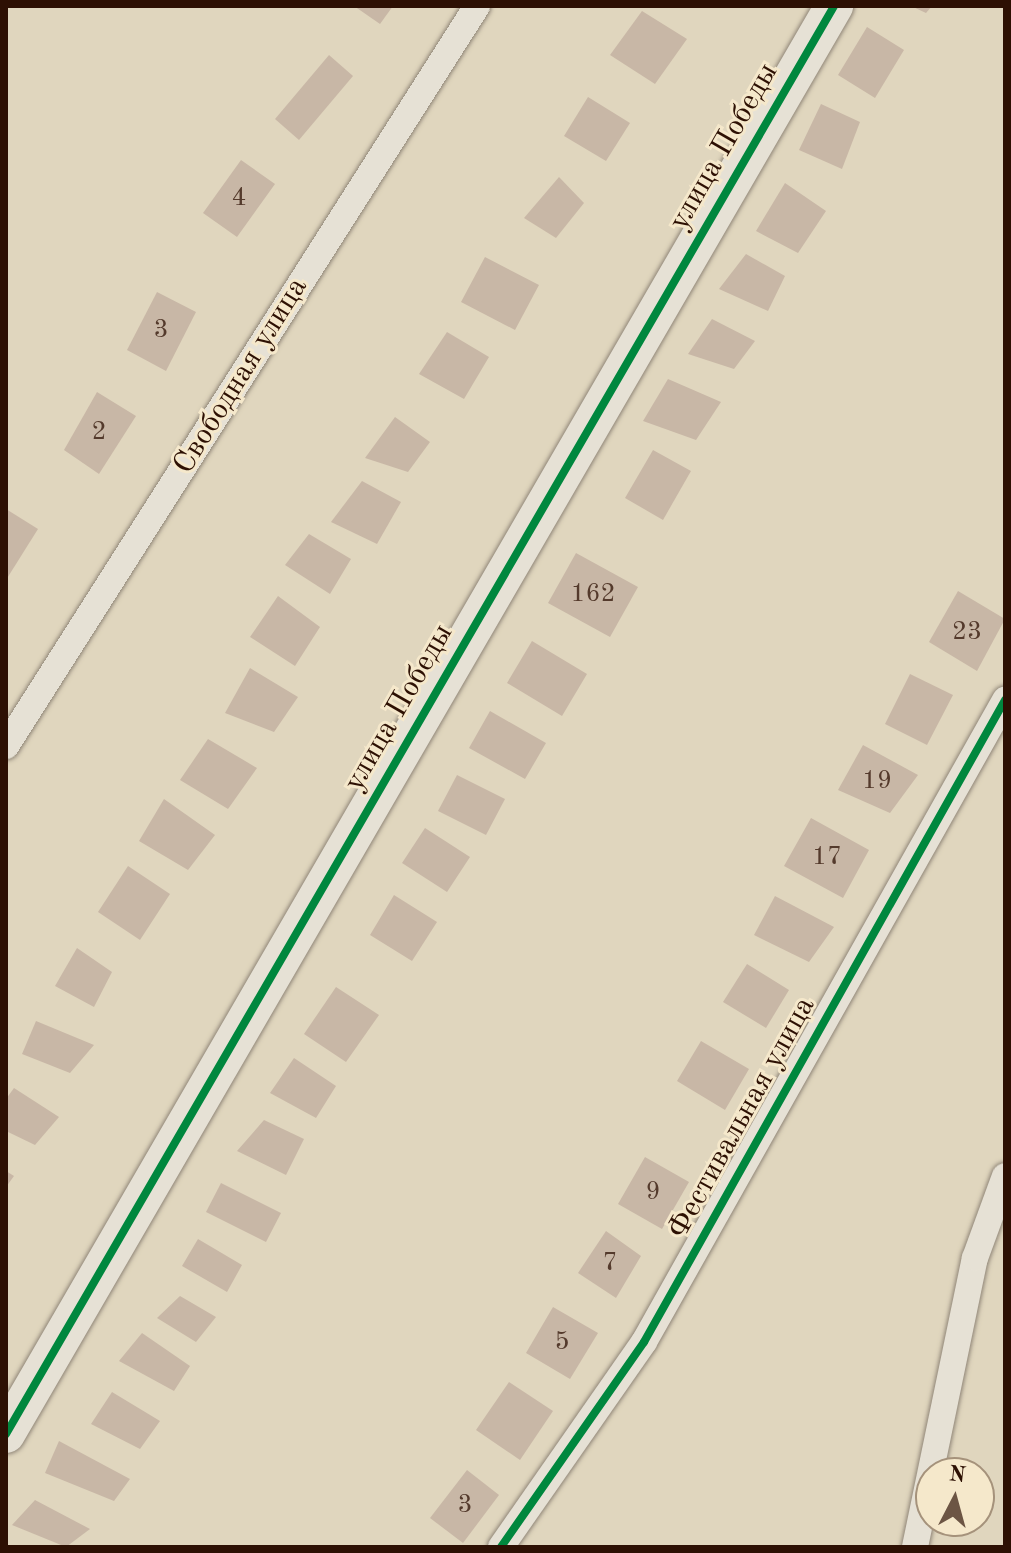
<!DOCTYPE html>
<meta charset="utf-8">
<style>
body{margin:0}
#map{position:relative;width:1011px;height:1553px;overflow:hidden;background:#e0d6be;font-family:"Old Standard TT",serif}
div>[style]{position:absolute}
.building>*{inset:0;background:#c8b7a6}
.roads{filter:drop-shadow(0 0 2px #908678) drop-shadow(0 0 2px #908678)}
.street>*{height:26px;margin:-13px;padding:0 13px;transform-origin:13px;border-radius:13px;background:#e6e1d5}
.secondary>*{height:38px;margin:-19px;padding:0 19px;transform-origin:19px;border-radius:19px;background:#e6e1d5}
.cycleway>*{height:8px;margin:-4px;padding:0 4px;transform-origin:4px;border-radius:4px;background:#00873e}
span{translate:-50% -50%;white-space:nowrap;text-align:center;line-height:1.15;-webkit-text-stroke:6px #f5e8cb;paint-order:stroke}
.number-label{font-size:26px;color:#543a2c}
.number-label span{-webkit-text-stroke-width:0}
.street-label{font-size:30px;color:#2d1003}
.frame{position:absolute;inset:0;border:8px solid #2d1003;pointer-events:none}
.north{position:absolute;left:915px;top:1457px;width:80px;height:80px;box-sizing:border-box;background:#f5e8cb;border:2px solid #a5927b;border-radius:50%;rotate:6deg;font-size:22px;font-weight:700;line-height:32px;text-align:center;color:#2d1003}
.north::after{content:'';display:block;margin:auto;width:28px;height:36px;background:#6c5544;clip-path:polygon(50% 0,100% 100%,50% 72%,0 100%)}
</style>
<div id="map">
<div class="building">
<div style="clip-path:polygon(354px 6px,393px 6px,380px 24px)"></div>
<div style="clip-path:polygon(911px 6px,932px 6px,926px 13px)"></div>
<div style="clip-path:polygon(642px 11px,687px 39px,655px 84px,610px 55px)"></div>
<div style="clip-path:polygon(867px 27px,904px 50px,875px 98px,838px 75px)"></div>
<div style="clip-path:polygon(329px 55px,353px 76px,299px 140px,275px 119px)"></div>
<div style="clip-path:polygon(588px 97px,630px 123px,606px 161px,564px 136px)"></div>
<div style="clip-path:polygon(821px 104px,860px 122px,842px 169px,799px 150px)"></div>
<div style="clip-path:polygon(241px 160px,275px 184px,237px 237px,203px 213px)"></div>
<div style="clip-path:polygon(559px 177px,584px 203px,556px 238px,524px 218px)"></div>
<div style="clip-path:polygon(785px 183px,826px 211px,798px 253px,756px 231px)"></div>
<div style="clip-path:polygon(746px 254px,785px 276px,768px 311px,719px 289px)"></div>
<div style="clip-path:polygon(485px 257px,539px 285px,515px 330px,461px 302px)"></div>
<div style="clip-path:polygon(157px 292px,196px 312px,166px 371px,127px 350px)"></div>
<div style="clip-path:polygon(712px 319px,755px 341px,734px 369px,688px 354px)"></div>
<div style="clip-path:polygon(447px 332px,489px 357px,464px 399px,419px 374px)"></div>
<div style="clip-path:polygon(668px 379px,721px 402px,696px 440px,643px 421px)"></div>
<div style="clip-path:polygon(97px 392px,136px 416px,99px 474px,64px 450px)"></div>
<div style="clip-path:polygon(395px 417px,430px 442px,408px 472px,365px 458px)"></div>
<div style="clip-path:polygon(653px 450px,691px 471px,663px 520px,625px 498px)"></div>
<div style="clip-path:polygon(362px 481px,401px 502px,377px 544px,331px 522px)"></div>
<div style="clip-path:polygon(6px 509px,38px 529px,6px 580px)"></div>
<div style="clip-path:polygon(309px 534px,351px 559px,330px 594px,285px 565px)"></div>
<div style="clip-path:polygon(576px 553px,638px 587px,610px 637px,548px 603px)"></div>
<div style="clip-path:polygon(958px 591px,1005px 619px,977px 671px,929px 642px)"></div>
<div style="clip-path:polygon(278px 596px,320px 627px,295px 666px,250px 637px)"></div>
<div style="clip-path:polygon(532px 641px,587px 674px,562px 716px,507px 683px)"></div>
<div style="clip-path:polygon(250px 668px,298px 697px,274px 732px,225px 713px)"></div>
<div style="clip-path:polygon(910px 674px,953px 695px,927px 745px,885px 724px)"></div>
<div style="clip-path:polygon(490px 711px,546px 743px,525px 779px,469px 748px)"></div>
<div style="clip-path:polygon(208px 739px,257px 768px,228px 809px,180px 780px)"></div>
<div style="clip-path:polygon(863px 745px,918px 775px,890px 813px,838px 790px)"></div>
<div style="clip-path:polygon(457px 775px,505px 799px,486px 835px,438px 811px)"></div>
<div style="clip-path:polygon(164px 799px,215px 835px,188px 870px,139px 841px)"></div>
<div style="clip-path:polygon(811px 818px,869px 850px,843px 898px,784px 866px)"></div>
<div style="clip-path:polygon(425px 828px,470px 857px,447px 892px,402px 863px)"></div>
<div style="clip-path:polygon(128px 866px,170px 894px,140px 940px,98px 912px)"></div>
<div style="clip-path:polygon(394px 895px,437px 922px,412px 961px,370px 935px)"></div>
<div style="clip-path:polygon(775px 896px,834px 927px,809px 962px,754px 935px)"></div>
<div style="clip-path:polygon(77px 948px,112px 972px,94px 1007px,55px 986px)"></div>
<div style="clip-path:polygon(747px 964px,789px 990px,766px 1028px,723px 1002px)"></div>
<div style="clip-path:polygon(336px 987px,379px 1015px,346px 1062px,304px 1034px)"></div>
<div style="clip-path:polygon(36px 1021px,94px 1045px,70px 1073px,22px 1054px)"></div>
<div style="clip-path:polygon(701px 1041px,749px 1069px,725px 1110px,677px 1081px)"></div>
<div style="clip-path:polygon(294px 1058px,336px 1086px,316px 1118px,270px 1093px)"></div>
<div style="clip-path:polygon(14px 1088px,59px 1117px,35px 1145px,6px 1131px,6px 1099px)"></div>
<div style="clip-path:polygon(264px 1120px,304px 1139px,286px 1175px,237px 1151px)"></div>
<div style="clip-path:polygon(645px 1157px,689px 1182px,662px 1229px,618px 1204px)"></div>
<div style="clip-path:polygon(6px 1171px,14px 1176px,6px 1187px)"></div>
<div style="clip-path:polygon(221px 1183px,281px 1213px,266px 1242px,206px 1212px)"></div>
<div style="clip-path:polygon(606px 1231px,641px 1256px,616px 1298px,578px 1273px)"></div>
<div style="clip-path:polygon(198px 1239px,242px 1265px,227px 1292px,182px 1266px)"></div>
<div style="clip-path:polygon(180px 1296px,216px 1317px,196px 1342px,157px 1318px)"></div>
<div style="clip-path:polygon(553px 1307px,598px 1333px,570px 1379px,526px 1353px)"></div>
<div style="clip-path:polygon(142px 1333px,190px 1366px,174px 1391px,119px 1361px)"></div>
<div style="clip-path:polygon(509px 1382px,553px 1411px,520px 1460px,476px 1430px)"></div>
<div style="clip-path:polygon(112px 1392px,160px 1421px,140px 1449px,91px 1424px)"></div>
<div style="clip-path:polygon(59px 1441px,130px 1479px,114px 1501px,45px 1473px)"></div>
<div style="clip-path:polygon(467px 1470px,499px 1495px,463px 1543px,430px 1518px)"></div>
<div style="clip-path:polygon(35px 1500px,90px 1529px,66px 1547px,12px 1525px)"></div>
</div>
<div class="roads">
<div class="street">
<div style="left:6px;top:746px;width:877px;rotate:-57.52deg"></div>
<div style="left:501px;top:1547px;width:250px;rotate:-55.1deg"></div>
<div style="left:644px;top:1342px;width:737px;rotate:-60.65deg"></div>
<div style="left:915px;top:1547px;width:295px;rotate:-78.3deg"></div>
<div style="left:975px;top:1258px;width:87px;rotate:-69.9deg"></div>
</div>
<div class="secondary">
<div style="left:6px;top:1434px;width:1651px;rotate:-59.89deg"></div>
</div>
</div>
<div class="cycleway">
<div style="left:6px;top:1434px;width:1651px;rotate:-59.89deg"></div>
<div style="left:501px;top:1547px;width:250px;rotate:-55.1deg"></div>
<div style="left:644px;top:1342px;width:737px;rotate:-60.65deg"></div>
</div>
<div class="number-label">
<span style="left:239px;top:199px">4</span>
<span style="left:161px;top:331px">3</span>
<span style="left:99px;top:433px">2</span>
<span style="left:593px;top:595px">162</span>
<span style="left:967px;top:633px">23</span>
<span style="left:877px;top:782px">19</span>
<span style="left:827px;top:858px">17</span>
<span style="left:653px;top:1193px">9</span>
<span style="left:610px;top:1264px">7</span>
<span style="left:562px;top:1343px">5</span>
<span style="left:465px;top:1506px">3</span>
</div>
<div class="street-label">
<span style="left:724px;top:147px;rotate:-60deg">улица Победы</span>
<span style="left:241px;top:376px;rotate:-58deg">Свободная улица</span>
<span style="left:399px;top:708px;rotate:-60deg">улица Победы</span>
<span style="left:742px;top:1118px;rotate:-61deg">Фестивальная улица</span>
</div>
<div class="frame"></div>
<div class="north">N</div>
</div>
